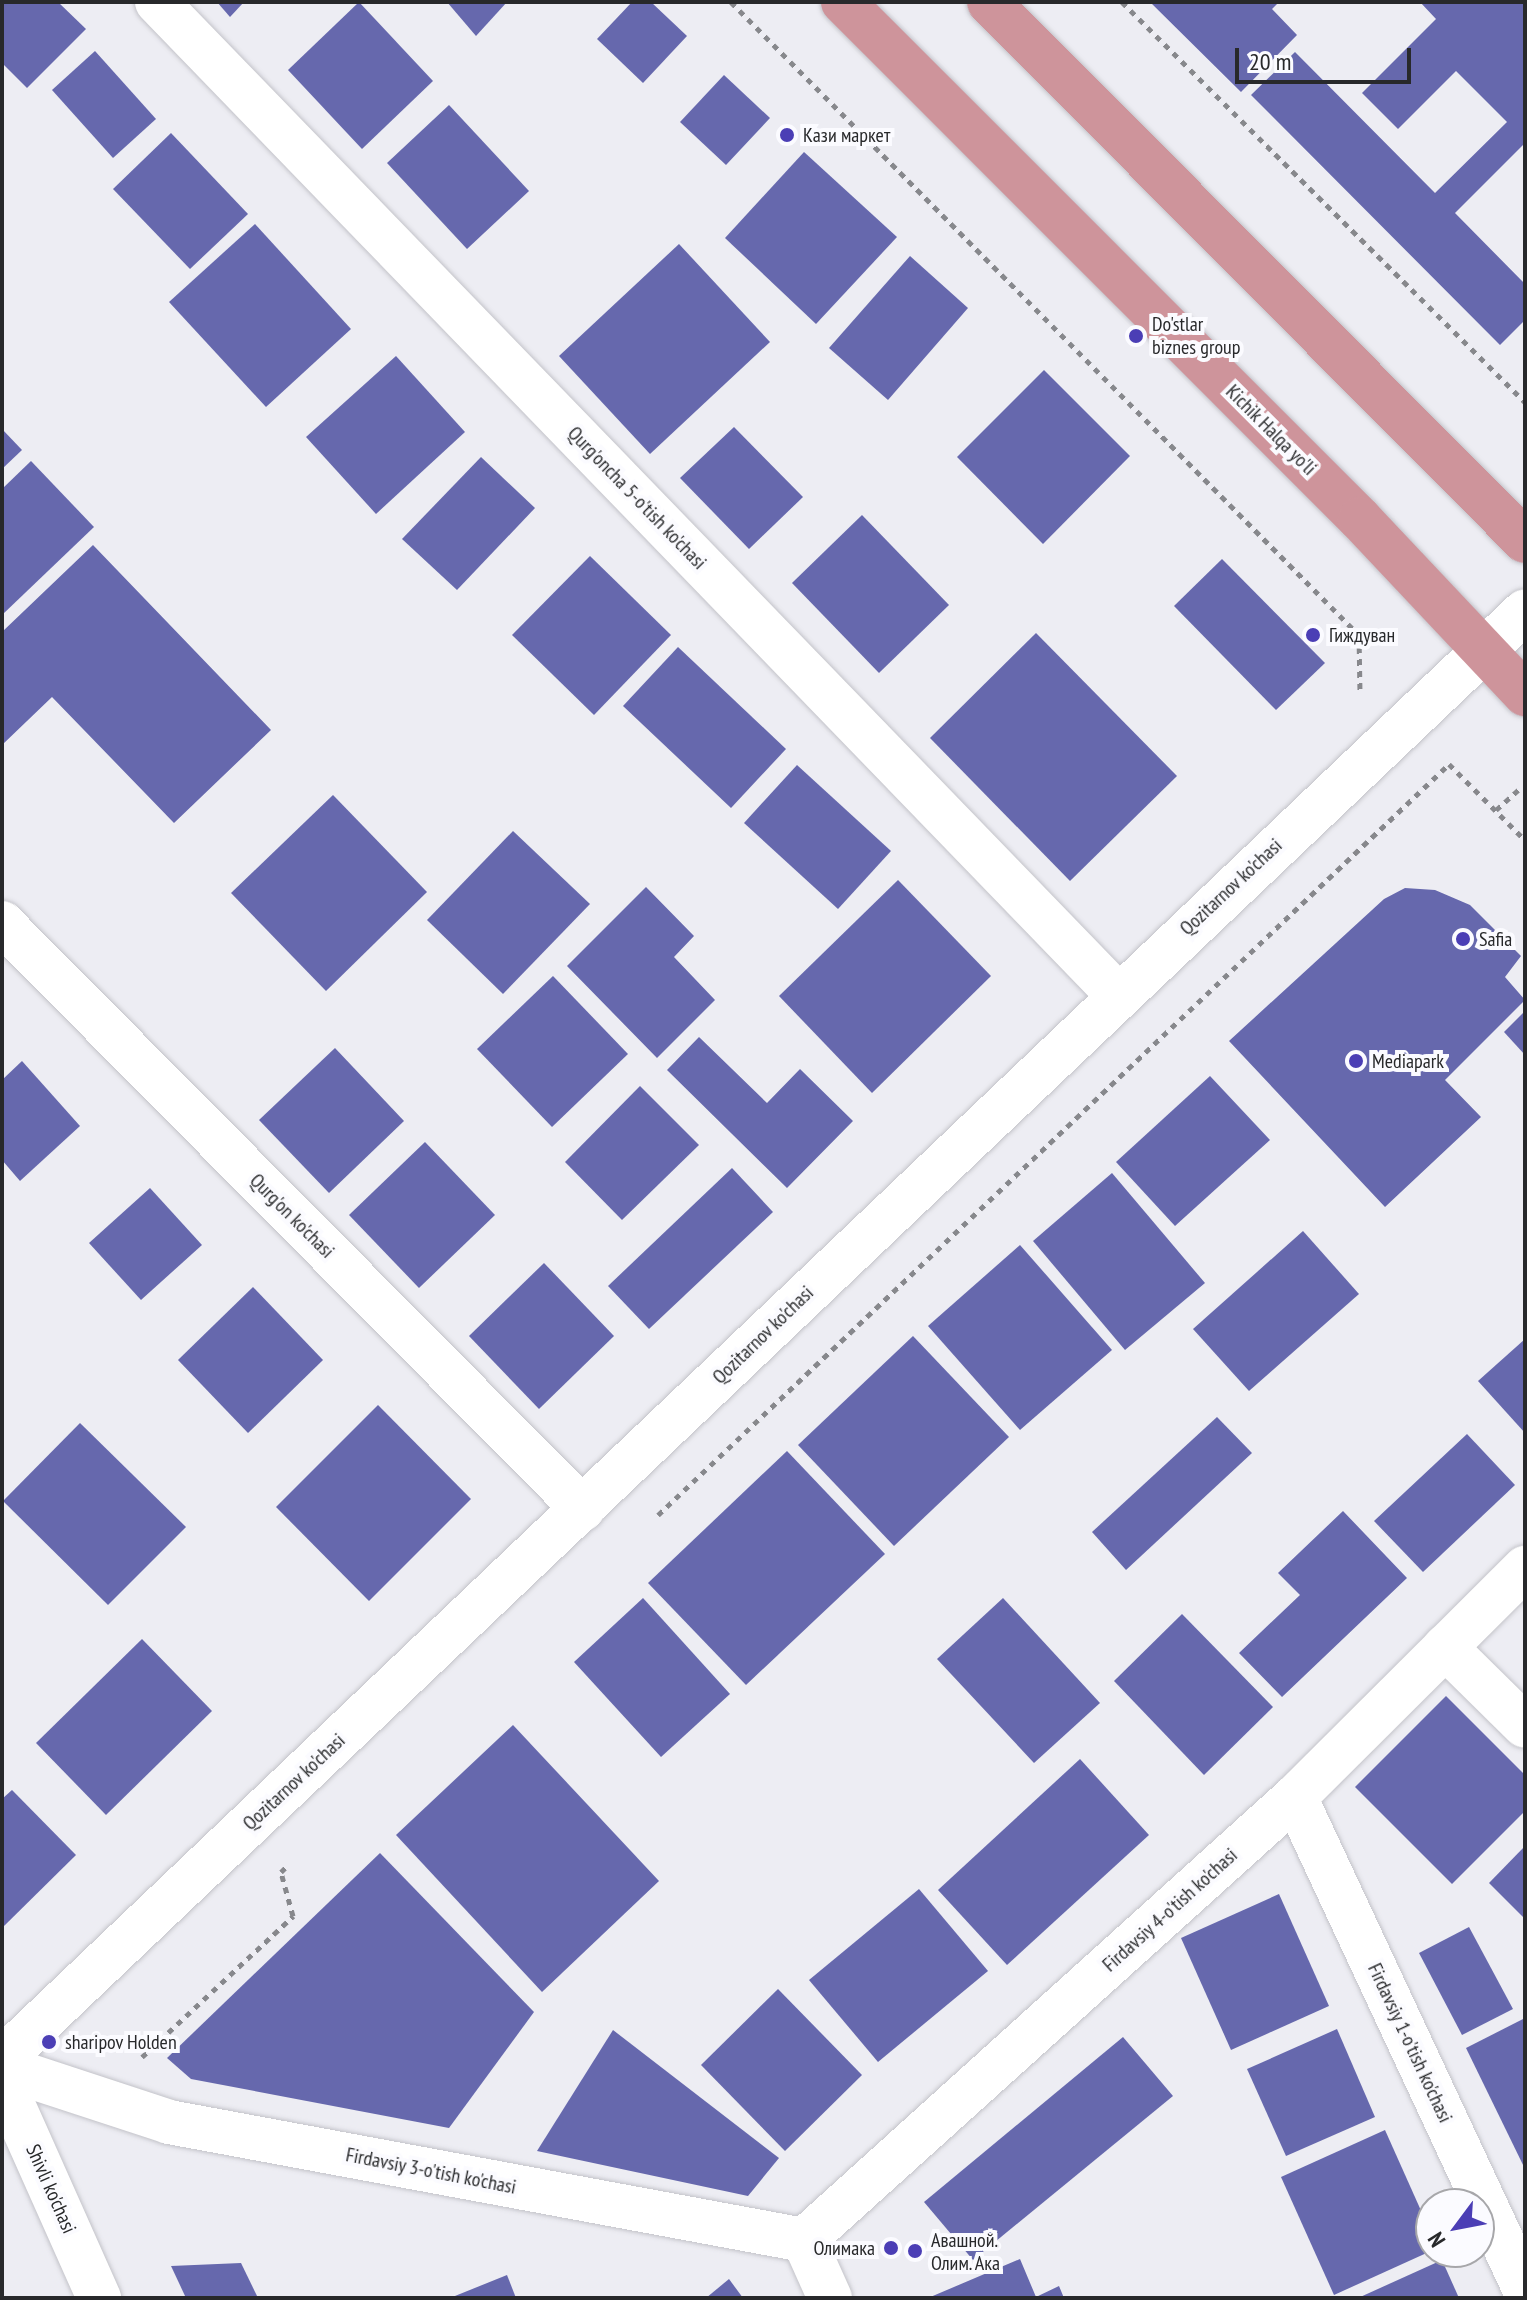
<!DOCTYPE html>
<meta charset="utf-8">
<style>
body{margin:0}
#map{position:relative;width:1527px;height:2300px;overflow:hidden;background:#ededf3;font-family:"PT Sans Narrow",sans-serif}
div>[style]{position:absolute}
.building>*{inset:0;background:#6668ad}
.path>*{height:5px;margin-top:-2.5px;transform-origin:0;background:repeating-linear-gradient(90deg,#87888c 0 6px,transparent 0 12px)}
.roads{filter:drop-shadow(0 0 2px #c3c3c9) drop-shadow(0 0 2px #c3c3c9)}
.minor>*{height:44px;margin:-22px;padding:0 22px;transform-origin:22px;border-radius:22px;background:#fff}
.trunk>*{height:44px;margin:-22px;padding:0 22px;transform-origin:22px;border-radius:22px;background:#ce949b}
.dots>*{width:22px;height:22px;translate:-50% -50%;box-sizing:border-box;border:4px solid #fbfbff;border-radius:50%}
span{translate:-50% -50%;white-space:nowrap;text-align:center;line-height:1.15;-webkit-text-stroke:8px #fbfbff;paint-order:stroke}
.poi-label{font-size:20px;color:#28292b}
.left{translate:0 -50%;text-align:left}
.right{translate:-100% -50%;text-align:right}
.street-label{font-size:20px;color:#28292b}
.frame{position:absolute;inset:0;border:4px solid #28292b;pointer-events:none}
.north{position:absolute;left:1415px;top:2188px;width:80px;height:80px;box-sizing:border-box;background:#fbfbff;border:2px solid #a7a7aa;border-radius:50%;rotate:238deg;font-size:22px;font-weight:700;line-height:32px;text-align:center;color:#28292b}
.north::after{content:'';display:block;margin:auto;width:28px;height:36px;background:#4b3eb5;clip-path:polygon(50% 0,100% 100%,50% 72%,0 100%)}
.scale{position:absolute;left:1235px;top:48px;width:176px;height:36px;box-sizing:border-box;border:4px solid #28292b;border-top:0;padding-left:10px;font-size:24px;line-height:28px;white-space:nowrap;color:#28292b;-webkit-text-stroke:6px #fbfbff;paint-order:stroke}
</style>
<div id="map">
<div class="building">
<div style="clip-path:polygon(2px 2px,58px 2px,86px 29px,27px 88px,2px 63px)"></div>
<div style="clip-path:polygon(217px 2px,244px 2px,230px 17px)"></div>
<div style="clip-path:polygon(359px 2px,433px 81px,362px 149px,288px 70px)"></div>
<div style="clip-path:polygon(447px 2px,507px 2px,476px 36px)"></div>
<div style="clip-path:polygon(632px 2px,651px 2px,687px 36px,643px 83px,597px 39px)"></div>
<div style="clip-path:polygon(1150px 2px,1279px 2px,1272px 9px,1297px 35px,1241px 92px)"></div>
<div style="clip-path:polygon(1420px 2px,1525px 2px,1525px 143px,1455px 213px,1525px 284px,1525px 320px,1500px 345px,1251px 95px,1295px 52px,1435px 193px,1507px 122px,1456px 71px,1398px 129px,1362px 93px,1436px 19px)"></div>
<div style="clip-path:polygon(95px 51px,156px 119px,113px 158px,52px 90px)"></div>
<div style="clip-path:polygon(724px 75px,770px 118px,726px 165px,680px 122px)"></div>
<div style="clip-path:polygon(449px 105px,529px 191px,467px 249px,387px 163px)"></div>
<div style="clip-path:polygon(171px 133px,248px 214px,190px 269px,113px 189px)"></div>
<div style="clip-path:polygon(804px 152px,897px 237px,816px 324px,725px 238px)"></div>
<div style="clip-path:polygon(255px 224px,351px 329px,266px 407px,169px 302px)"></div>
<div style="clip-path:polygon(679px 244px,770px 342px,650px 454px,559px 356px)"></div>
<div style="clip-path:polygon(910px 256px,968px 308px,888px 400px,829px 348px)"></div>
<div style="clip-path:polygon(396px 356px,465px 432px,376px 514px,306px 437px)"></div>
<div style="clip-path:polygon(1044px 370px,1130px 456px,1043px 544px,957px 457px)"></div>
<div style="clip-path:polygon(734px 427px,803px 497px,749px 549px,680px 478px)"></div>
<div style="clip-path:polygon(2px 429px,22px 450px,2px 469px)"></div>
<div style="clip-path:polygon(481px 457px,535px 508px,457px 590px,402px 539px)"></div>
<div style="clip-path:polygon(31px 461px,94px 527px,2px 615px,2px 489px)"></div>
<div style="clip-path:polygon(862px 515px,949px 605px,879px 673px,792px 583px)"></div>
<div style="clip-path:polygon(93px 545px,271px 730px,174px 823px,52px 697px,2px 745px,2px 632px)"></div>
<div style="clip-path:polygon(590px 556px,671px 635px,594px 715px,512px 635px)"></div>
<div style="clip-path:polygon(1222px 559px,1325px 663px,1276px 710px,1174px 606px)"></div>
<div style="clip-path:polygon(1036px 633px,1177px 776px,1070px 881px,930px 738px)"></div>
<div style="clip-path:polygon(678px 647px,786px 749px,731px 808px,623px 706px)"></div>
<div style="clip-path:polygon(797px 765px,891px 851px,838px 909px,744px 823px)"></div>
<div style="clip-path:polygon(333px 795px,427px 892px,326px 991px,231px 893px)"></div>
<div style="clip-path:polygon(513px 831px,590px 904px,503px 994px,427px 920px)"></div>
<div style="clip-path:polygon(898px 880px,991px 976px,872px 1093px,779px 996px)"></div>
<div style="clip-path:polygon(646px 887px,694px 936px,674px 957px,715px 1000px,657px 1058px,567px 966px)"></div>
<div style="clip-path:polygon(1405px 888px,1435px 890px,1470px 905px,1521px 956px,1505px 977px,1525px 1000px,1445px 1080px,1481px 1117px,1385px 1207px,1229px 1041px,1384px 899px)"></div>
<div style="clip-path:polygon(553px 976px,628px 1054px,552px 1127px,477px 1049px)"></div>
<div style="clip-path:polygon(1525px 1011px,1525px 1055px,1504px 1032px)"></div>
<div style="clip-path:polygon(699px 1037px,767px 1103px,800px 1069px,853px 1121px,787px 1188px,667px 1070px)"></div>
<div style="clip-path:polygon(335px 1048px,404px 1121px,329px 1193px,259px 1120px)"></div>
<div style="clip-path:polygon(22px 1061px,80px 1126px,20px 1181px,2px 1160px,2px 1080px)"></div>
<div style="clip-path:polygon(1210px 1076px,1270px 1140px,1175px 1226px,1116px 1162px)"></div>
<div style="clip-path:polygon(640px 1086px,699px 1145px,622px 1220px,565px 1162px)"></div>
<div style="clip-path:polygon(425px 1142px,495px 1215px,419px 1288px,349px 1215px)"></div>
<div style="clip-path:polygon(732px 1168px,773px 1212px,649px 1329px,608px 1286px)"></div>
<div style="clip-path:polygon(1112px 1173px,1205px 1283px,1125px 1350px,1033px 1241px)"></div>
<div style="clip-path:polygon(150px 1188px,202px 1245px,141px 1300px,89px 1243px)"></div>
<div style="clip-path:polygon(1303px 1231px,1359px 1294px,1249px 1391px,1193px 1329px)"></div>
<div style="clip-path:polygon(1020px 1245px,1112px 1350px,1020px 1430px,928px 1326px)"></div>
<div style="clip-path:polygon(544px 1263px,614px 1336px,539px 1409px,469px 1336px)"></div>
<div style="clip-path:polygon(253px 1287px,323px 1360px,248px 1433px,178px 1360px)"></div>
<div style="clip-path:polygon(913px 1336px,1009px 1437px,894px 1546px,798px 1445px)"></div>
<div style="clip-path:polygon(1525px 1339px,1525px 1433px,1478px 1381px)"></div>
<div style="clip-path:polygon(378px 1405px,471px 1499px,369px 1601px,276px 1507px)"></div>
<div style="clip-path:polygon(1217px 1417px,1252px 1453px,1126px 1570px,1092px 1532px)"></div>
<div style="clip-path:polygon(80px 1423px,186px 1527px,108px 1605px,3px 1501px)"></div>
<div style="clip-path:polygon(1467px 1434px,1515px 1485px,1423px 1572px,1374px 1521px)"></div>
<div style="clip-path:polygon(787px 1451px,885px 1554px,746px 1685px,648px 1583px)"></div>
<div style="clip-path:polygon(1343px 1511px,1407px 1578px,1282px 1697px,1239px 1653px,1300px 1595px,1278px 1573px)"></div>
<div style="clip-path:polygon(643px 1598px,730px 1694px,661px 1757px,574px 1662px)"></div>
<div style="clip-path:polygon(1003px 1598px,1100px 1703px,1034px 1763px,937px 1659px)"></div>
<div style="clip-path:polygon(1182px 1614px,1273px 1707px,1204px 1775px,1114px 1681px)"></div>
<div style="clip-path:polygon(142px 1639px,212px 1711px,106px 1815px,36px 1743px)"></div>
<div style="clip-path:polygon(1446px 1696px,1525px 1775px,1525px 1811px,1452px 1884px,1355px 1787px)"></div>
<div style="clip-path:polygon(513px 1725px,659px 1881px,542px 1992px,396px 1835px)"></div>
<div style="clip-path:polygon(1080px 1759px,1149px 1835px,1007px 1965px,938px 1890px)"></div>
<div style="clip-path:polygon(12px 1790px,76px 1855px,2px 1928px,2px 1799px)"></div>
<div style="clip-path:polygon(1525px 1846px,1525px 1919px,1489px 1883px)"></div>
<div style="clip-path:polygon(380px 1853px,534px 2012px,449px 2128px,191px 2079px,167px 2058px)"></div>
<div style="clip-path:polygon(919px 1889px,988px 1971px,878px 2062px,809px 1980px)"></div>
<div style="clip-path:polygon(1279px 1894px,1329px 2006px,1231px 2050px,1181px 1938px)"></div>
<div style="clip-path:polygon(1469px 1927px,1513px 2009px,1462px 2035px,1419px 1953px)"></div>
<div style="clip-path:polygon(778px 1989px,862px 2075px,785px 2151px,701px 2065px)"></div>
<div style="clip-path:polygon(1525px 2018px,1525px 2169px,1466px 2048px)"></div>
<div style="clip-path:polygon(1337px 2029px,1375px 2117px,1286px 2156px,1247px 2069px)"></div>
<div style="clip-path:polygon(613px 2030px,779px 2158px,748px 2196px,537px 2151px)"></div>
<div style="clip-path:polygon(1123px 2037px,1173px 2096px,973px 2260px,924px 2202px)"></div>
<div style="clip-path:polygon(1385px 2130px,1431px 2233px,1431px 2251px,1334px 2295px,1281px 2177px)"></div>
<div style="clip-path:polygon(1020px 2259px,1036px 2297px,1059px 2286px,1064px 2298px,928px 2298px)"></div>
<div style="clip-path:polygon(1442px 2260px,1459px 2298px,1358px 2298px)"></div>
<div style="clip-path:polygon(241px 2263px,258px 2298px,186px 2298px,171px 2266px)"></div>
<div style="clip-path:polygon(507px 2275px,516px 2298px,450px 2298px)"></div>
<div style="clip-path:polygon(729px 2279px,743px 2298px,706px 2298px)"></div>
</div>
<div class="path">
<div style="left:731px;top:2px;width:892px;rotate:45.23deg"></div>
<div style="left:1359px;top:635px;width:56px;rotate:89deg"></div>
<div style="left:1122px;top:2px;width:568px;rotate:44.79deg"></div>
<div style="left:1496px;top:810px;width:30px;rotate:-42deg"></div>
<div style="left:658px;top:1515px;width:1091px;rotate:-43.51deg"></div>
<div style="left:1449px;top:764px;width:107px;rotate:45deg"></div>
<div style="left:142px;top:2057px;width:207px;rotate:-43deg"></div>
<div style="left:293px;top:1916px;width:46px;rotate:-105.3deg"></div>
<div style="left:281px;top:1872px;width:6px;rotate:-45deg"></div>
</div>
<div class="roads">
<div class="minor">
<div style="left:157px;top:2px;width:1380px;rotate:45.94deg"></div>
<div style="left:2px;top:923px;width:825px;rotate:45.25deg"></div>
<div style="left:1445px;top:1647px;width:112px;rotate:44.6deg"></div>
<div style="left:1295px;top:1797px;width:544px;rotate:64.99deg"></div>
<div style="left:2px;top:2059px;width:2101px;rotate:-43.55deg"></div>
<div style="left:2px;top:2067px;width:176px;rotate:18.2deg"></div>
<div style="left:169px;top:2122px;width:646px;rotate:10.53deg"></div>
<div style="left:804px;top:2240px;width:64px;rotate:65.9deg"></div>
<div style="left:2px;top:2080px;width:239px;rotate:66deg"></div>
<div style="left:804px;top:2240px;width:661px;rotate:-42.06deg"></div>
<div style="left:1295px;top:1797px;width:325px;rotate:-44.9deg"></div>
</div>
<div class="trunk">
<div style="left:843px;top:2px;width:731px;rotate:45deg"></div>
<div style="left:1360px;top:519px;width:241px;rotate:46.7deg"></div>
<div style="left:989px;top:2px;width:760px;rotate:45.16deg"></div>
</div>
</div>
<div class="dots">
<div style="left:787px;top:135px;background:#4b3eb5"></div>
<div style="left:1136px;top:336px;background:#4b3eb5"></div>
<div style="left:1313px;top:635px;background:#4b3eb5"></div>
<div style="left:1463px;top:939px;background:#4b3eb5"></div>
<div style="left:1356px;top:1061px;background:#4b3eb5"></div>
<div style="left:49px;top:2042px;background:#4b3eb5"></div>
<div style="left:891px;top:2248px;background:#4b3eb5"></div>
<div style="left:915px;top:2251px;background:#4b3eb5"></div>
</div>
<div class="poi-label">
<span class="left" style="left:803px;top:135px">Кази маркет</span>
<span class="left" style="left:1152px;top:336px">Do'stlar<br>biznes group</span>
<span class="left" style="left:1329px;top:635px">Гиждуван</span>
<span class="left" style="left:1479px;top:939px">Safia</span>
<span class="left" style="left:1372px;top:1061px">Mediapark</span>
<span class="left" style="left:65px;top:2042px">sharipov Holden</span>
<span class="left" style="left:931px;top:2252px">Авашной.<br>Олим. Ака</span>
<span class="right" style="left:875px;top:2248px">Олимака</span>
</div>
<div class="street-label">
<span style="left:1271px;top:430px;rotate:45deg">Kichik Halqa yo'li</span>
<span style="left:637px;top:498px;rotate:46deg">Qurg'oncha 5-o'tish ko'chasi</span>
<span style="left:1231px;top:887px;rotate:-43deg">Qozitarnov ko'chasi</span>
<span style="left:292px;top:1216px;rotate:45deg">Qurg'on ko'chasi</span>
<span style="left:763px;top:1335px;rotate:-44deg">Qozitarnov ko'chasi</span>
<span style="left:294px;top:1782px;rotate:-43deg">Qozitarnov ko'chasi</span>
<span style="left:1170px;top:1910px;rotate:-42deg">Firdavsiy 4-o'tish ko'chasi</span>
<span style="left:1410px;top:2043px;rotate:65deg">Firdavsiy 1-o'tish ko'chasi</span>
<span style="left:431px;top:2171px;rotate:11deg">Firdavsiy 3-o'tish ko'chasi</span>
<span style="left:51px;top:2189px;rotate:66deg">Shivli ko'chasi</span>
</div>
<div class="frame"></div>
<div class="north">N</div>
<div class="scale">20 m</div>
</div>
